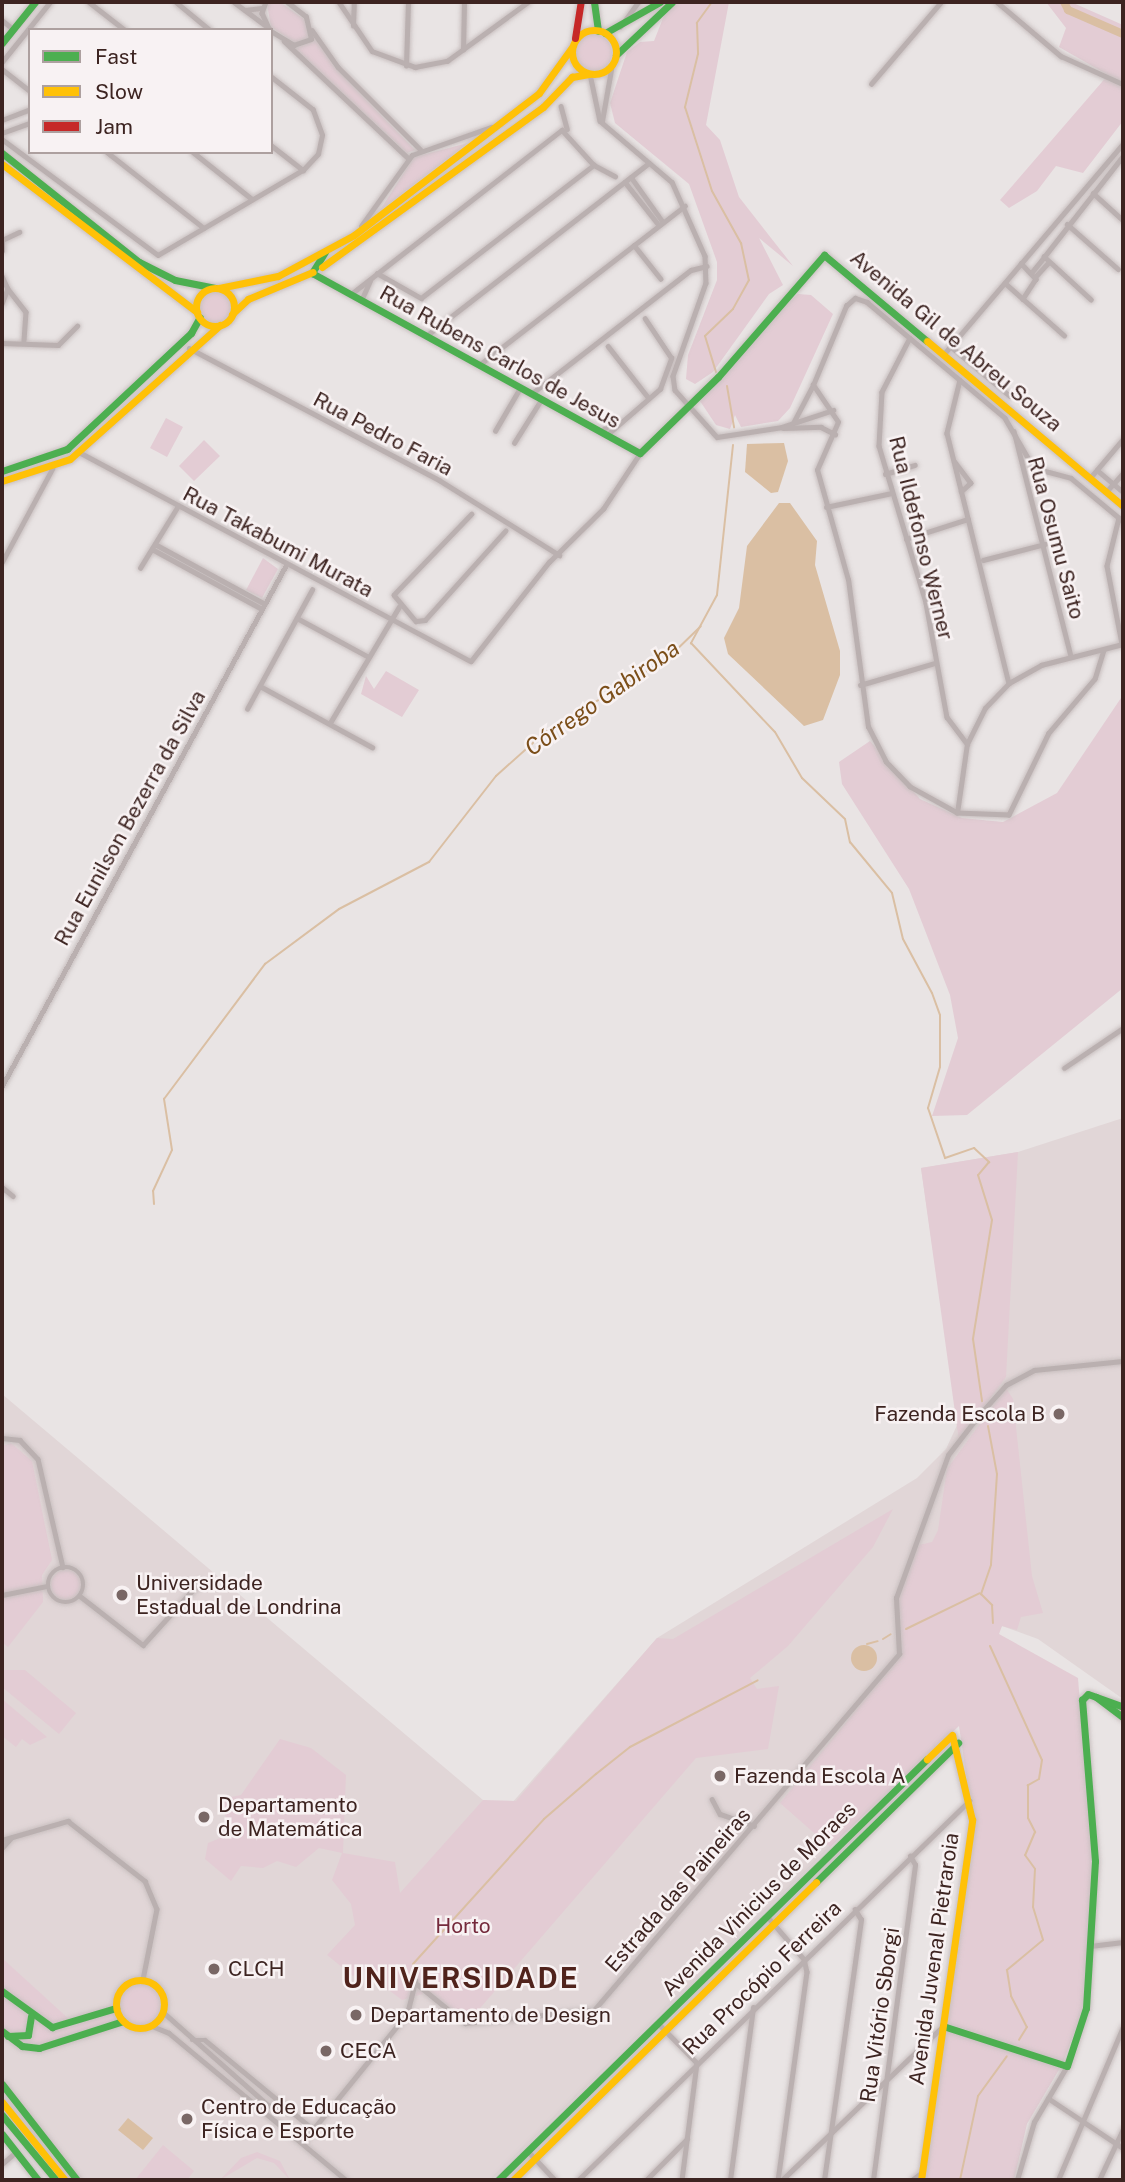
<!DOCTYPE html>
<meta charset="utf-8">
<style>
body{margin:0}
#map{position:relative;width:1125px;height:2182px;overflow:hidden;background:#e9e4e4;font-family:"Public Sans",sans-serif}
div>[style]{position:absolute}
.built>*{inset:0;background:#e1d6d7}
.green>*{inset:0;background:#e3ccd4}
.round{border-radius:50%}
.water>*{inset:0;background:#dabfa3}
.stream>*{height:2px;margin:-1px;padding:0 1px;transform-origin:1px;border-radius:1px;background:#dabfa3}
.river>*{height:8px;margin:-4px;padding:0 4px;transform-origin:4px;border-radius:4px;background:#dabfa3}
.roads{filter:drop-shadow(0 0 2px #c9c0c0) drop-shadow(0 0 2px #c9c0c0)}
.street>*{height:4.5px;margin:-2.25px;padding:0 2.25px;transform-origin:2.25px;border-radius:2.25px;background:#bab0b0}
.street>.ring{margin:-2.25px;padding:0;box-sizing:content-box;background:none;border:4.5px solid #bab0b0;border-radius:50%}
.fast>*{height:7px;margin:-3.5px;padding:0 3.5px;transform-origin:3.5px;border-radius:3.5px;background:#4caf50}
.slow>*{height:7px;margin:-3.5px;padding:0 3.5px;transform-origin:3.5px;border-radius:3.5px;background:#ffc107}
.slow>.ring{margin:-3.5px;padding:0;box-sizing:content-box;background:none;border:7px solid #ffc107;border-radius:50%}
.jam>*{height:7px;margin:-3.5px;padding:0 3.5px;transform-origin:3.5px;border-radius:3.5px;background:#c62828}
.dots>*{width:19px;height:19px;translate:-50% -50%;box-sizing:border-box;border:4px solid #f8f2f3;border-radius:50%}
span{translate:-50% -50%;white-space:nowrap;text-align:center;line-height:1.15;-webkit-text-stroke:5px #f8f2f3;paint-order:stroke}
.street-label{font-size:21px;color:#3d2421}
.poi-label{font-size:21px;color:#3d2421}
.right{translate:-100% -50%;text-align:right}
.left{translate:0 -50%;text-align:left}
.park-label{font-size:21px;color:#752a3c}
.water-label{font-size:23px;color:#7b4e19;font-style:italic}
.district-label{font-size:28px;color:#50231c;font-weight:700;letter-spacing:2px}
.frame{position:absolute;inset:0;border:4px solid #3d2421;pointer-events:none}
.legend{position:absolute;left:28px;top:28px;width:245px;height:126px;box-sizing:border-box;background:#f8f2f3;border:2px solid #ada09f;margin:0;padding:9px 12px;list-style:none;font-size:21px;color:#3d2421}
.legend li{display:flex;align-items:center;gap:14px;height:35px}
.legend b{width:35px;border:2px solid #ada09f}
</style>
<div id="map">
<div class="built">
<div style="clip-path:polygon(1123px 1118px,1123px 1699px,1038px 1639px,1002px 1626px,923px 1756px,491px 2180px,67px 2180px,2px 2100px,2px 1394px,483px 1800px,511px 1804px,657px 1638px,917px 1478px,946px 1449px,958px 1423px,921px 1168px,1018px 1152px)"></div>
</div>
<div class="green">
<div style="clip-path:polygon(280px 2px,305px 20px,309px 38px,295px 43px,271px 27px,267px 4px)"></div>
<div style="clip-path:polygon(679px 2px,729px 2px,706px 125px,720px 140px,739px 197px,793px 266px,759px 238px,783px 285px,769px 294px,713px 372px,695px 384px,686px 379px,688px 355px,717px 280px,717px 262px,689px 184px,615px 123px,610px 103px,627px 52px,640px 42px,654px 41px,665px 13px)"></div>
<div style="clip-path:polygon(1046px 2px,1071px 2px,1123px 25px,1123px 121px,1083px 173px,1056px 166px,1037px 191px,1009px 208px,1000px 200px,1108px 75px,1059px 47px,1066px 28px)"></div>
<div class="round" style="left:574px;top:34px;width:38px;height:38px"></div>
<div style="clip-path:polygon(316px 38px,335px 68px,415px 150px,407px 153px,295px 49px)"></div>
<div style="clip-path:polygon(468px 143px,381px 210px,380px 210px,414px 157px)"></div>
<div class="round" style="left:200px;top:291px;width:32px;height:32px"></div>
<div style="clip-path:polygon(811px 295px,833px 314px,790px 408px,778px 421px,741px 427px,735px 415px,730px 429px,716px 425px,700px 401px,783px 306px,798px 294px)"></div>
<div style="clip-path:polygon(166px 418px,183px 427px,167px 457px,150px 448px)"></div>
<div style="clip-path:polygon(204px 440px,220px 456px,194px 481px,179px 466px)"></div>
<div style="clip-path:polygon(263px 558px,278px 569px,262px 598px,246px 590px)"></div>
<div style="clip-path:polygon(386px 671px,419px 690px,402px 717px,361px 694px,366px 676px,374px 689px)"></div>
<div style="clip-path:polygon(1123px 695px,1123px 988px,967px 1115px,932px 1116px,958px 1038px,950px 995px,909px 889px,842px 784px,839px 762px,870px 741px,920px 799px,962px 818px,1003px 822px,1057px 793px)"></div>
<div style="clip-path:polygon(1018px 1152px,1006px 1377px,959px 1441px,921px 1168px)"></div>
<div style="clip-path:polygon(1006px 1388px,1013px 1399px,1032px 1576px,1043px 1613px,1021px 1617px,1017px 1630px,1002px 1626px,999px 1634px,1078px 1678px,1092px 1858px,1085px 2005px,1063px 2062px,946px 2023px,973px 1822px,959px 1726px,830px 1847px,780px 1803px,902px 1654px,897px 1602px,919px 1545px,932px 1542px,938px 1530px,947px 1469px)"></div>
<div style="clip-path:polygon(11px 1443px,32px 1461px,52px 1560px,42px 1575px,43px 1602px,8px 1647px,2px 1642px,2px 1446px)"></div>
<div style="clip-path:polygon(893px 1509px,873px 1547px,788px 1646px,750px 1678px,757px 1689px,779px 1686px,768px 1749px,696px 1758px,475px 2014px,456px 2016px,429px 1992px,402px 2000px,362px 1970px,353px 1976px,327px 1955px,355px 1925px,351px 1904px,332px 1880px,342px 1853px,319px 1848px,296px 1867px,277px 1861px,263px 1868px,241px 1866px,231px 1881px,205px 1859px,208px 1843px,230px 1834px,221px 1799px,241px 1795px,280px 1739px,311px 1748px,346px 1775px,343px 1853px,395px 1862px,400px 1893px,483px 1800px,516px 1801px,657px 1638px,673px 1639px)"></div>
<div class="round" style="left:51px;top:1570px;width:30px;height:30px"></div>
<div style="clip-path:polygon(3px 1670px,25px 1670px,76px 1713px,59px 1734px,2px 1687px)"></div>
<div style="clip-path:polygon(2px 1699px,47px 1737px,30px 1745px,22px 1739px,16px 1747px,2px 1736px)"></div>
<div style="clip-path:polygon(2px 1958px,70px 2020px,43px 2023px,2px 1985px)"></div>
<div class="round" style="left:119px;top:1982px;width:44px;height:44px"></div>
<div style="clip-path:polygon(2px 1994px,28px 2017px,27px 2032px,14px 2035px,2px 2028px)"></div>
<div style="clip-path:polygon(113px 2012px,116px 2020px,40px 2045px,18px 2041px,31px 2036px,36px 2021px,69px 2028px)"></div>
<div style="clip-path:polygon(944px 2029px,1060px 2068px,1027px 2124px,1014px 2180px,925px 2180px)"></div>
<div style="clip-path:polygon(163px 2145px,194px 2171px,187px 2180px,135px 2180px)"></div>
<div style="clip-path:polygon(257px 2152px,280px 2161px,290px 2180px,274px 2163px,257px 2158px,220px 2180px,241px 2158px)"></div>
</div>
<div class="water">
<div style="clip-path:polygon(784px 443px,788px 461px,778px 492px,771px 493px,745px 472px,747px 444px)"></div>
<div style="clip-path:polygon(779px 503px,790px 503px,817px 541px,815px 565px,840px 651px,840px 675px,823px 720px,804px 726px,728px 654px,724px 638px,739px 608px,747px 546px)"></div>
<div class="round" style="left:851px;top:1645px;width:26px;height:26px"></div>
<div style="clip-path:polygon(128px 2118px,153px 2138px,143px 2150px,118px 2130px)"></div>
</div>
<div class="stream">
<div style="left:712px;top:2px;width:26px;rotate:126deg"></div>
<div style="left:697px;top:23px;width:31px;rotate:88deg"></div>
<div style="left:698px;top:54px;width:55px;rotate:103.8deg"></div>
<div style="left:685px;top:107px;width:88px;rotate:72.2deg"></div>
<div style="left:712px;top:191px;width:60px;rotate:60.9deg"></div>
<div style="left:741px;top:243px;width:38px;rotate:78deg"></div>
<div style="left:749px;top:280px;width:33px;rotate:119deg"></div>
<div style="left:733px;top:309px;width:39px;rotate:136deg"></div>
<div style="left:705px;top:336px;width:38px;rotate:73deg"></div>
<div style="left:727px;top:386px;width:42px;rotate:80.3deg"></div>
<div style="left:733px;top:445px;width:151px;rotate:96.1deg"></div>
<div style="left:717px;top:595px;width:55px;rotate:118.4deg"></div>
<div style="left:691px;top:643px;width:122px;rotate:46.7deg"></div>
<div style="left:775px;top:732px;width:53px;rotate:59.6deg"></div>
<div style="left:802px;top:778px;width:59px;rotate:43.6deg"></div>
<div style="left:845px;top:819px;width:24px;rotate:78deg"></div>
<div style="left:850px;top:842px;width:66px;rotate:50.5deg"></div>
<div style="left:892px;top:893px;width:47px;rotate:76.6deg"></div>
<div style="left:903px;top:939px;width:61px;rotate:61.8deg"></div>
<div style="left:932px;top:993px;width:23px;rotate:70deg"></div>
<div style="left:940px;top:1015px;width:52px;rotate:90deg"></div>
<div style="left:940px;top:1067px;width:43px;rotate:106.3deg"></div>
<div style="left:928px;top:1108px;width:53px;rotate:71.2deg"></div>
<div style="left:945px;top:1158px;width:31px;rotate:-19deg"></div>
<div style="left:974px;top:1148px;width:21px;rotate:43deg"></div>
<div style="left:989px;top:1162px;width:17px;rotate:130deg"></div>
<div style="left:978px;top:1175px;width:47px;rotate:72.7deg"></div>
<div style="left:992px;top:1220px;width:121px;rotate:99.1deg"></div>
<div style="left:973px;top:1339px;width:63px;rotate:81.7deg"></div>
<div style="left:154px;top:1204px;width:13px;rotate:-94deg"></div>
<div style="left:153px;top:1191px;width:45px;rotate:-65.1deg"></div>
<div style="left:172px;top:1150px;width:52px;rotate:-98.9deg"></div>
<div style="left:164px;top:1099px;width:169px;rotate:-53.2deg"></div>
<div style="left:265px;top:964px;width:92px;rotate:-36.6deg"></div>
<div style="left:339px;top:909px;width:102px;rotate:-27.6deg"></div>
<div style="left:429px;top:862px;width:109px;rotate:-52.1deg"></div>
<div style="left:496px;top:776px;width:66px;rotate:-41.9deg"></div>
<div style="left:545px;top:732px;width:142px;rotate:-30.9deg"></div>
<div style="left:667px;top:659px;width:47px;rotate:-44.1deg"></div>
<div style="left:988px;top:1426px;width:49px;rotate:79.4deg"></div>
<div style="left:997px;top:1474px;width:91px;rotate:93.8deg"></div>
<div style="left:991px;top:1565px;width:31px;rotate:109deg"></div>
<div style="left:981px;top:1594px;width:16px;rotate:45deg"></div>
<div style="left:992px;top:1605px;width:18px;rotate:87deg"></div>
<div style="left:906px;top:1629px;width:82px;rotate:-25.9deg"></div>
<div style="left:883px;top:1639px;width:9px;rotate:-32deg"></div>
<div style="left:867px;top:1644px;width:11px;rotate:-15deg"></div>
<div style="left:990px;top:1646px;width:125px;rotate:65.5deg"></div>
<div style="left:1042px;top:1760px;width:19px;rotate:99deg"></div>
<div style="left:1039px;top:1779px;width:13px;rotate:151deg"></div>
<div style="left:1028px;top:1785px;width:33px;rotate:90deg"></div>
<div style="left:1028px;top:1818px;width:16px;rotate:63deg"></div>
<div style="left:1035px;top:1832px;width:25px;rotate:113deg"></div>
<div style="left:1025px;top:1855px;width:17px;rotate:54deg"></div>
<div style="left:1035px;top:1869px;width:38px;rotate:93deg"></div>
<div style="left:1033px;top:1907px;width:34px;rotate:73deg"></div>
<div style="left:1043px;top:1940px;width:47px;rotate:140.2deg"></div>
<div style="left:1007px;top:1970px;width:26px;rotate:81deg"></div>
<div style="left:1011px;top:1996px;width:35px;rotate:63deg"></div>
<div style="left:1027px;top:2027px;width:15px;rotate:122deg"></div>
<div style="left:413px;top:1964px;width:195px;rotate:-47.9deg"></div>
<div style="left:544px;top:1819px;width:69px;rotate:-40.9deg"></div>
<div style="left:596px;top:1774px;width:43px;rotate:-38.5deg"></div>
<div style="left:630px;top:1747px;width:144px;rotate:-27.6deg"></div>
<div style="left:960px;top:2180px;width:86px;rotate:-77.9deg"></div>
<div style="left:978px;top:2096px;width:49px;rotate:-54.1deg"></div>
</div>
<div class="river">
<div style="left:1064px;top:2px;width:9px;rotate:63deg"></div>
<div style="left:1068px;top:10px;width:60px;rotate:23.6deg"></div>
</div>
<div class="roads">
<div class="street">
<div style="left:89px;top:2px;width:46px;rotate:37.9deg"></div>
<div style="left:176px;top:2px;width:44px;rotate:39.5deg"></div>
<div style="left:234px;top:2px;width:44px;rotate:36.6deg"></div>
<div style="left:266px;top:2px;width:12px;rotate:110deg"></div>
<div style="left:262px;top:13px;width:14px;rotate:65deg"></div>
<div style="left:339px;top:2px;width:59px;rotate:56deg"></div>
<div style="left:372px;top:51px;width:46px;rotate:20.4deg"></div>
<div style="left:415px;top:67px;width:33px;rotate:-11deg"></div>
<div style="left:447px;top:61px;width:100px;rotate:-36.1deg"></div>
<div style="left:997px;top:2px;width:84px;rotate:40.2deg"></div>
<div style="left:1061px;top:56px;width:68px;rotate:24.3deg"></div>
<div style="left:245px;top:10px;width:17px;rotate:-7deg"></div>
<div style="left:2px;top:20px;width:14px;rotate:39deg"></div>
<div style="left:353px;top:26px;width:24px;rotate:-88deg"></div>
<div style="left:620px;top:27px;width:31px;rotate:-54deg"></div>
<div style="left:312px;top:30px;width:45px;rotate:54.9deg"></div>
<div style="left:338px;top:67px;width:117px;rotate:45deg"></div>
<div style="left:271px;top:31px;width:27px;rotate:31deg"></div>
<div style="left:294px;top:45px;width:18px;rotate:-19deg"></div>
<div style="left:311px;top:39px;width:23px;rotate:-103deg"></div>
<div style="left:306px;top:17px;width:24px;rotate:-142deg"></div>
<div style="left:284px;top:41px;width:170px;rotate:43.3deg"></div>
<div style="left:463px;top:50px;width:48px;rotate:-88.8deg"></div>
<div style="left:2px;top:62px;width:77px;rotate:-51.3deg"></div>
<div style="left:406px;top:66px;width:64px;rotate:-88.2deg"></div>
<div style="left:2px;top:69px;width:36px;rotate:38deg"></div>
<div style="left:590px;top:74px;width:48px;rotate:78deg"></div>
<div style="left:600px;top:121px;width:94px;rotate:40.3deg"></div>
<div style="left:672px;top:182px;width:81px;rotate:66deg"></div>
<div style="left:705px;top:256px;width:27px;rotate:88deg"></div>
<div style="left:706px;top:283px;width:99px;rotate:109.5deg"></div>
<div style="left:673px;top:376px;width:14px;rotate:82deg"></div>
<div style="left:675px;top:390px;width:63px;rotate:48.2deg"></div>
<div style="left:717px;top:437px;width:66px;rotate:-8.7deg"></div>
<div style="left:782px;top:427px;width:54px;rotate:-18.4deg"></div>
<div style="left:871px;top:84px;width:108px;rotate:-49.5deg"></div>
<div style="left:561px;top:106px;width:24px;rotate:75deg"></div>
<div style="left:2px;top:120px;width:30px;rotate:-21deg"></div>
<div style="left:602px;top:121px;width:58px;rotate:-80deg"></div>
<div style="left:2px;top:133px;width:30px;rotate:-20deg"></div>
<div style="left:2px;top:139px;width:194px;rotate:36.6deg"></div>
<div style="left:158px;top:255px;width:168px;rotate:-30.4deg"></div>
<div style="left:303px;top:170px;width:22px;rotate:-47deg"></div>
<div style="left:318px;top:154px;width:19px;rotate:-78deg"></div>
<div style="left:322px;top:135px;width:27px;rotate:-110deg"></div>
<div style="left:313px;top:110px;width:53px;rotate:-141.8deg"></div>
<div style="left:271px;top:145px;width:41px;rotate:38deg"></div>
<div style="left:107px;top:152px;width:123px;rotate:38.1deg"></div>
<div style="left:193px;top:152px;width:75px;rotate:38.5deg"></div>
<div style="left:631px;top:177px;width:55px;rotate:54.6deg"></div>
<div style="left:625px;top:182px;width:55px;rotate:51.7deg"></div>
<div style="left:1093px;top:193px;width:40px;rotate:42deg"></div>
<div style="left:1067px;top:224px;width:68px;rotate:41.4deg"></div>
<div style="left:361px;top:226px;width:87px;rotate:-54.3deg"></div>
<div style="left:412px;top:155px;width:84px;rotate:-19.5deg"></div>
<div style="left:2px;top:240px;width:19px;rotate:-25deg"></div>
<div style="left:634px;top:245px;width:43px;rotate:51.5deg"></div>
<div style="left:2px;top:251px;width:11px;rotate:-90deg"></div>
<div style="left:1021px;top:263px;width:22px;rotate:47deg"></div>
<div style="left:1036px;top:279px;width:24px;rotate:123deg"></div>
<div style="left:1032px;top:272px;width:19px;rotate:-51deg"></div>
<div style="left:377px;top:273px;width:51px;rotate:29.6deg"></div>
<div style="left:421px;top:298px;width:218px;rotate:-37.6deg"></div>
<div style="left:2px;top:276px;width:14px;rotate:65deg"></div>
<div style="left:8px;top:289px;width:16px;rotate:112deg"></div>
<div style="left:1035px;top:277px;width:19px;rotate:-47deg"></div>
<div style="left:1005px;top:283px;width:79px;rotate:41.4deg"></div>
<div style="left:8px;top:289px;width:29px;rotate:52deg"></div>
<div style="left:26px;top:312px;width:29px;rotate:94deg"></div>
<div style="left:351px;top:294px;width:267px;rotate:-37.9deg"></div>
<div style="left:562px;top:130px;width:47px;rotate:47.6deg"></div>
<div style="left:594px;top:165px;width:24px;rotate:28deg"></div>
<div style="left:1091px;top:300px;width:64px;rotate:-137.5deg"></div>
<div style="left:1044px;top:257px;width:128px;rotate:-52deg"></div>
<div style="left:361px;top:301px;width:22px;rotate:-66deg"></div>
<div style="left:426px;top:336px;width:282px;rotate:-37.8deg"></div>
<div style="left:910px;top:338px;width:61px;rotate:117.4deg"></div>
<div style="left:882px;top:392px;width:54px;rotate:93.2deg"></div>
<div style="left:879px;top:446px;width:164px;rotate:73.3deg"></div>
<div style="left:926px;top:603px;width:116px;rotate:79.6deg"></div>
<div style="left:947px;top:717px;width:34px;rotate:53deg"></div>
<div style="left:2px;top:343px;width:56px;rotate:2deg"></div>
<div style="left:58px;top:345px;width:27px;rotate:-45deg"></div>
<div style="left:608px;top:346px;width:65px;rotate:51.9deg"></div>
<div style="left:950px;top:346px;width:78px;rotate:39.8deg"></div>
<div style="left:189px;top:348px;width:283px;rotate:27.8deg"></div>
<div style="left:439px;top:480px;width:142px;rotate:32deg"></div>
<div style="left:944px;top:354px;width:276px;rotate:-49.6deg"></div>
<div style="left:479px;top:365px;width:260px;rotate:-37.7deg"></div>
<div style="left:960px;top:380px;width:55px;rotate:103.8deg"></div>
<div style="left:947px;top:433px;width:258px;rotate:76.1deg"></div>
<div style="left:531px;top:394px;width:202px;rotate:-37.8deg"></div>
<div style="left:691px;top:270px;width:16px;rotate:-14deg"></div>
<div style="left:792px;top:425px;width:45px;rotate:-62.3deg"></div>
<div style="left:783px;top:428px;width:38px;rotate:-2deg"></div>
<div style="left:821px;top:427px;width:16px;rotate:27deg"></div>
<div style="left:495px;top:431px;width:50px;rotate:-59.8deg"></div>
<div style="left:601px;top:431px;width:17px;rotate:-36deg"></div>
<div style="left:1014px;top:431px;width:233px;rotate:75.8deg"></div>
<div style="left:608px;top:434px;width:69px;rotate:-40.9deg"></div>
<div style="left:660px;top:389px;width:33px;rotate:-70deg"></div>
<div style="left:671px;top:358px;width:47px;rotate:-123.7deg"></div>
<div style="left:514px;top:443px;width:51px;rotate:-57.9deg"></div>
<div style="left:79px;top:452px;width:444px;rotate:28.1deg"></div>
<div style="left:471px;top:661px;width:126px;rotate:-51.8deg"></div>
<div style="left:549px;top:562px;width:76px;rotate:-44.5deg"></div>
<div style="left:603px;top:509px;width:67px;rotate:-56.5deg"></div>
<div style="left:955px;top:462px;width:26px;rotate:53deg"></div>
<div style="left:971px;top:483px;width:13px;rotate:138deg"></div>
<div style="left:1097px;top:470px;width:34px;rotate:40deg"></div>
<div style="left:885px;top:474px;width:31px;rotate:-17deg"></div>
<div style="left:1090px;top:478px;width:51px;rotate:-49.8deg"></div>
<div style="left:1106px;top:492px;width:25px;rotate:-48deg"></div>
<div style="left:826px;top:507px;width:67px;rotate:-12deg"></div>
<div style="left:472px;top:514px;width:112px;rotate:133.9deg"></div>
<div style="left:394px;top:595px;width:34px;rotate:50deg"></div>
<div style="left:416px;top:621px;width:9px;rotate:-6deg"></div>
<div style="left:425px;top:620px;width:120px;rotate:-48deg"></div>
<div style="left:1119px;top:518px;width:49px;rotate:104deg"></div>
<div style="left:1107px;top:566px;width:79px;rotate:79.1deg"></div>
<div style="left:906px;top:539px;width:65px;rotate:-17.9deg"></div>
<div style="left:155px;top:544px;width:125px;rotate:28.6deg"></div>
<div style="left:152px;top:549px;width:125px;rotate:28.6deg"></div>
<div style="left:983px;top:560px;width:64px;rotate:-14.5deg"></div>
<div style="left:2px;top:562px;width:106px;rotate:-61.7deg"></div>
<div style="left:140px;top:568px;width:73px;rotate:-58.5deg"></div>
<div style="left:297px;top:618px;width:80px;rotate:28.5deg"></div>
<div style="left:1104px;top:650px;width:30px;rotate:107deg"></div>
<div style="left:1095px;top:679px;width:71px;rotate:130.4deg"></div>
<div style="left:1049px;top:733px;width:91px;rotate:116deg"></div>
<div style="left:1009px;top:815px;width:52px;rotate:-177.8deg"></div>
<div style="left:957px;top:813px;width:54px;rotate:-151deg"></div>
<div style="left:910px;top:787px;width:35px;rotate:-134deg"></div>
<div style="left:886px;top:762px;width:39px;rotate:-117deg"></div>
<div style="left:868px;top:727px;width:148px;rotate:-97.7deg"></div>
<div style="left:848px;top:580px;width:114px;rotate:-105.7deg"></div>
<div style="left:817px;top:470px;width:52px;rotate:-66.4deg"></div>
<div style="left:838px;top:422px;width:45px;rotate:-124deg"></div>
<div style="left:813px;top:385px;width:86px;rotate:-67.3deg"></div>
<div style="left:846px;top:306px;width:12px;rotate:-42deg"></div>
<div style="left:855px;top:298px;width:13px;rotate:18deg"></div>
<div style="left:867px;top:302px;width:180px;rotate:40deg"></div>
<div style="left:1005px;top:418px;width:58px;rotate:59.9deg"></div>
<div style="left:1034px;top:468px;width:38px;rotate:15deg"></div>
<div style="left:1071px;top:478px;width:67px;rotate:39.6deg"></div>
<div style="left:860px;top:685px;width:78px;rotate:-16.3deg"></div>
<div style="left:260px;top:686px;width:128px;rotate:28.6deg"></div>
<div style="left:247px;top:709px;width:136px;rotate:-61.4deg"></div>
<div style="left:330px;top:723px;width:135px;rotate:-59.3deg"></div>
<div style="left:957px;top:813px;width:70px;rotate:-81.8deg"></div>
<div style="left:967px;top:744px;width:40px;rotate:-63.4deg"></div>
<div style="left:985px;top:708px;width:35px;rotate:-46deg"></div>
<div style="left:1009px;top:683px;width:37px;rotate:-29deg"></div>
<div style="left:1041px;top:665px;width:85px;rotate:-14.4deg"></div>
<div style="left:1064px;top:1068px;width:71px;rotate:-34.1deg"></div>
<div style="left:2px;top:1086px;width:593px;rotate:-61.4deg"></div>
<div style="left:2px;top:1187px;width:14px;rotate:39deg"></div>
<div style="left:2px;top:1438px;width:18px;rotate:6deg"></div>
<div style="left:20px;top:1440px;width:26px;rotate:47deg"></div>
<div style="left:38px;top:1459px;width:111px;rotate:77deg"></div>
<div class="ring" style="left:48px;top:1567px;width:31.5px;height:31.5px"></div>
<div style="left:2px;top:1595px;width:46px;rotate:-11.3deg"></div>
<div style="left:80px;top:1596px;width:80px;rotate:37.9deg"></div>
<div style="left:143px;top:1645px;width:85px;rotate:-47.9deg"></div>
<div style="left:712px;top:1799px;width:17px;rotate:62deg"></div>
<div style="left:720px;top:1814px;width:36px;rotate:19deg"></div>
<div style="left:2px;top:1840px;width:69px;rotate:-16.1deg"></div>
<div style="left:68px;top:1821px;width:98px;rotate:37.9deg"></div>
<div style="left:145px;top:1881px;width:30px;rotate:67deg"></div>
<div style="left:157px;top:1909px;width:72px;rotate:101.2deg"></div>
<div style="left:2px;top:1848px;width:13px;rotate:-48deg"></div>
<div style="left:767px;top:1916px;width:57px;rotate:49.3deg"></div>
<div style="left:804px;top:1959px;width:13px;rotate:77deg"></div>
<div style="left:807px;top:1972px;width:210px;rotate:97.9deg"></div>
<div style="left:1090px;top:1946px;width:33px;rotate:-7deg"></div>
<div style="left:417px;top:1984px;width:62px;rotate:39.1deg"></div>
<div style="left:465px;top:2023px;width:130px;rotate:-5.8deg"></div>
<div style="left:594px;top:2010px;width:469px;rotate:-49.4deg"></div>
<div style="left:899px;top:1654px;width:56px;rotate:-93.1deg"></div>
<div style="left:896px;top:1598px;width:152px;rotate:-70deg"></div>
<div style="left:948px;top:1455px;width:51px;rotate:-52.2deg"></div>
<div style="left:979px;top:1415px;width:40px;rotate:-48deg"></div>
<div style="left:1006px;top:1385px;width:32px;rotate:-28deg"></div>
<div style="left:1034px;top:1370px;width:89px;rotate:-5.8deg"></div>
<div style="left:163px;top:2012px;width:140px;rotate:41.5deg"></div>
<div style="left:268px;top:2105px;width:25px;rotate:16deg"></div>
<div style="left:658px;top:2023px;width:56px;rotate:45.7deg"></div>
<div style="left:697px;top:2063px;width:118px;rotate:97.3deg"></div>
<div style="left:152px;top:2026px;width:18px;rotate:22deg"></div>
<div style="left:169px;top:2033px;width:230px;rotate:39.7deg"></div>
<div style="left:192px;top:2040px;width:13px"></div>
<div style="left:205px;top:2040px;width:140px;rotate:39.5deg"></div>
<div style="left:1048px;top:2098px;width:90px;rotate:33.7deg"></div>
<div style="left:302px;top:2143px;width:166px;rotate:-50.9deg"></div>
<div style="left:407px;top:2014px;width:34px;rotate:-76deg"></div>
<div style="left:528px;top:2151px;width:40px;rotate:47deg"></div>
<div style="left:2px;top:2164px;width:18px;rotate:-41deg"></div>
<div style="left:578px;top:2180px;width:545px;rotate:-44.11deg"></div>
<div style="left:646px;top:2180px;width:58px;rotate:-45deg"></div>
<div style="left:730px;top:2180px;width:174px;rotate:-82.4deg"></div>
<div style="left:782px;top:2180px;width:223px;rotate:-43.7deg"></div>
<div style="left:824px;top:2180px;width:263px;rotate:-81.9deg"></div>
<div style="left:861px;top:1920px;width:12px;rotate:-121deg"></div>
<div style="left:873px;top:2180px;width:318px;rotate:-82.4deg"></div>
<div style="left:915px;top:1865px;width:10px;rotate:-119deg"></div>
<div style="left:912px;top:2180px;width:11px;rotate:-38deg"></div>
<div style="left:1017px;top:2180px;width:60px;rotate:-73.7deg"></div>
<div style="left:1034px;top:2122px;width:65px;rotate:-59.5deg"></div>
<div style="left:1058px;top:2180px;width:166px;rotate:-67deg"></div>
<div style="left:1099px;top:2180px;width:56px;rotate:-64.8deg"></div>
</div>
<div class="fast">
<div style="left:594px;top:2px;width:29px;rotate:82deg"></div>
<div style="left:605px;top:33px;width:63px;rotate:-29.4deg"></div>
<div style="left:2px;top:43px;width:53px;rotate:-51.2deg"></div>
<div style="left:616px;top:55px;width:77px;rotate:-43.4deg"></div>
<div style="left:2px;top:153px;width:175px;rotate:38.5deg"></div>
<div style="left:139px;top:262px;width:40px;rotate:26.6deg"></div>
<div style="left:175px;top:280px;width:41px;rotate:11.3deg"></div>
<div style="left:325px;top:252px;width:25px;rotate:122deg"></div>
<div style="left:312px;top:273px;width:374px;rotate:28.8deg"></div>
<div style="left:640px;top:453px;width:109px;rotate:-44.3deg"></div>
<div style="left:718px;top:377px;width:162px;rotate:-49deg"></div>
<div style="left:824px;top:255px;width:134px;rotate:39.9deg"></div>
<div style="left:2px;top:471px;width:69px;rotate:-18.7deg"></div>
<div style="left:67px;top:449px;width:170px;rotate:-43.1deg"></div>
<div style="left:191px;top:333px;width:18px;rotate:-61deg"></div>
<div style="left:1096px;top:1697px;width:34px;rotate:37deg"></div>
<div style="left:816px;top:1882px;width:199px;rotate:-44.4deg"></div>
<div style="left:2px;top:1991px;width:62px;rotate:35.8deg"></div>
<div style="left:52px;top:2027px;width:67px;rotate:-16.5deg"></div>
<div style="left:943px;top:2026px;width:130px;rotate:17.9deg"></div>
<div style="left:1067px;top:2066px;width:61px;rotate:-71.9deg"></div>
<div style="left:1086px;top:2008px;width:147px;rotate:-86.5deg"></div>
<div style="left:1095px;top:1861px;width:162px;rotate:-94.6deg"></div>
<div style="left:1082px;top:1700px;width:8px;rotate:-45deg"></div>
<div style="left:1088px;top:1694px;width:37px;rotate:20deg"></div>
<div style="left:2px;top:2031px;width:25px;rotate:37deg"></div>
<div style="left:22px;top:2046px;width:17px;rotate:7deg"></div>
<div style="left:39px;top:2048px;width:88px;rotate:-17.8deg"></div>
<div style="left:8px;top:2036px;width:20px;rotate:-3deg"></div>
<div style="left:28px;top:2035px;width:19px;rotate:-81deg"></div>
<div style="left:2px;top:2084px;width:122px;rotate:52deg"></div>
<div style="left:2px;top:2115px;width:85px;rotate:50.3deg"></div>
<div style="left:2px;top:2134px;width:58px;rotate:52deg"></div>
<div style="left:498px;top:2180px;width:601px;rotate:-44.46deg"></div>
</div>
<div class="slow">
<div class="ring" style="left:572px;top:30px;width:37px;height:37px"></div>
<div style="left:2px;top:164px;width:245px;rotate:37.2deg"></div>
<div style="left:322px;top:267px;width:273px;rotate:-35.9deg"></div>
<div style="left:543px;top:107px;width:42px;rotate:-46deg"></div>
<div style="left:572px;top:77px;width:17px;rotate:-10deg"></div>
<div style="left:219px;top:288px;width:60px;rotate:-11.5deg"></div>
<div style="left:278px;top:276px;width:86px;rotate:-28.3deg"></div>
<div style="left:354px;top:235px;width:233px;rotate:-37.5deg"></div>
<div style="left:539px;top:93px;width:57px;rotate:-54.3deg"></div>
<div class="ring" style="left:196px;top:288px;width:31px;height:31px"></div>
<div style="left:232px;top:314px;width:22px;rotate:-43deg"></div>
<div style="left:248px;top:299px;width:70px;rotate:-22.6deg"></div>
<div style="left:927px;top:341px;width:256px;rotate:40.1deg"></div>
<div style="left:2px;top:481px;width:71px;rotate:-17.9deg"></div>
<div style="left:70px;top:459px;width:201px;rotate:-41.8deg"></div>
<div class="ring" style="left:116px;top:1980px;width:41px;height:41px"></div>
<div style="left:2px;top:2102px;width:100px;rotate:51.1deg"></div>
<div style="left:513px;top:2180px;width:425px;rotate:-44.5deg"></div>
<div style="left:921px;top:2180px;width:364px;rotate:-81.9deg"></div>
<div style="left:972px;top:1820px;width:87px;rotate:-103.2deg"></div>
<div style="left:952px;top:1735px;width:35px;rotate:136deg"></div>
</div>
<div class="jam">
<div style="left:575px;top:38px;width:36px;rotate:-81deg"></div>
</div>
</div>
<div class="dots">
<div style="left:1059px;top:1414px;background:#796765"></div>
<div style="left:122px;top:1595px;background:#796765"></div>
<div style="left:720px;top:1776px;background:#796765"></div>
<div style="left:204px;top:1817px;background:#796765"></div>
<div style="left:214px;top:1969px;background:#796765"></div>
<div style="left:356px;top:2015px;background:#796765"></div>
<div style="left:326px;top:2051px;background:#796765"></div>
<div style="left:187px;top:2119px;background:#796765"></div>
</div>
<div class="street-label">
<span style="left:956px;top:341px;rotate:40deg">Avenida Gil de Abreu Souza</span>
<span style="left:500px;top:357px;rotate:29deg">Rua Rubens Carlos de Jesus</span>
<span style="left:383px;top:434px;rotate:28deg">Rua Pedro Faria</span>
<span style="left:921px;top:538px;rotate:76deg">Rua Ildefonso Werner</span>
<span style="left:1056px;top:538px;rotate:75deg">Rua Osumu Saito</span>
<span style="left:278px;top:542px;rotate:28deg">Rua Takabumi Murata</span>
<span style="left:130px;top:818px;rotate:-61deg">Rua Eunilson Bezerra da Silva</span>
<span style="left:678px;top:1890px;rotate:-49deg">Estrada das Paineiras</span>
<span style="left:759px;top:1899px;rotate:-45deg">Avenida Vinicius de Moraes</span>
<span style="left:934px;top:1959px;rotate:-82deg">Avenida Juvenal Pietraroia</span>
<span style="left:762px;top:1978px;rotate:-44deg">Rua Procópio Ferreira</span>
<span style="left:880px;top:2015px;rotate:-82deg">Rua Vitório Sborgi</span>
</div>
<div class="poi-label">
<span class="right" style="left:1045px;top:1414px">Fazenda Escola B</span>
<span class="left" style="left:136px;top:1595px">Universidade<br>Estadual de Londrina</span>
<span class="left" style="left:734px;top:1776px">Fazenda Escola A</span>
<span class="left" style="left:218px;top:1817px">Departamento<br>de Matemática</span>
<span class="left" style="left:228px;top:1969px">CLCH</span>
<span class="left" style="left:370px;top:2015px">Departamento de Design</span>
<span class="left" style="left:340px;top:2051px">CECA</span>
<span class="left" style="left:201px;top:2119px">Centro de Educação<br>Física e Esporte</span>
</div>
<div class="park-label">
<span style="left:463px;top:1926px">Horto</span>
</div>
<div class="water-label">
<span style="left:602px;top:698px;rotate:-35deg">Córrego Gabiroba</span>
</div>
<div class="district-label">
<span style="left:461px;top:1978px">UNIVERSIDADE</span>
</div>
<div class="frame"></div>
<ul class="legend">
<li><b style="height:9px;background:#4caf50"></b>Fast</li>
<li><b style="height:9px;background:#ffc107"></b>Slow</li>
<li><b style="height:9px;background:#c62828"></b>Jam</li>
</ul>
</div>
